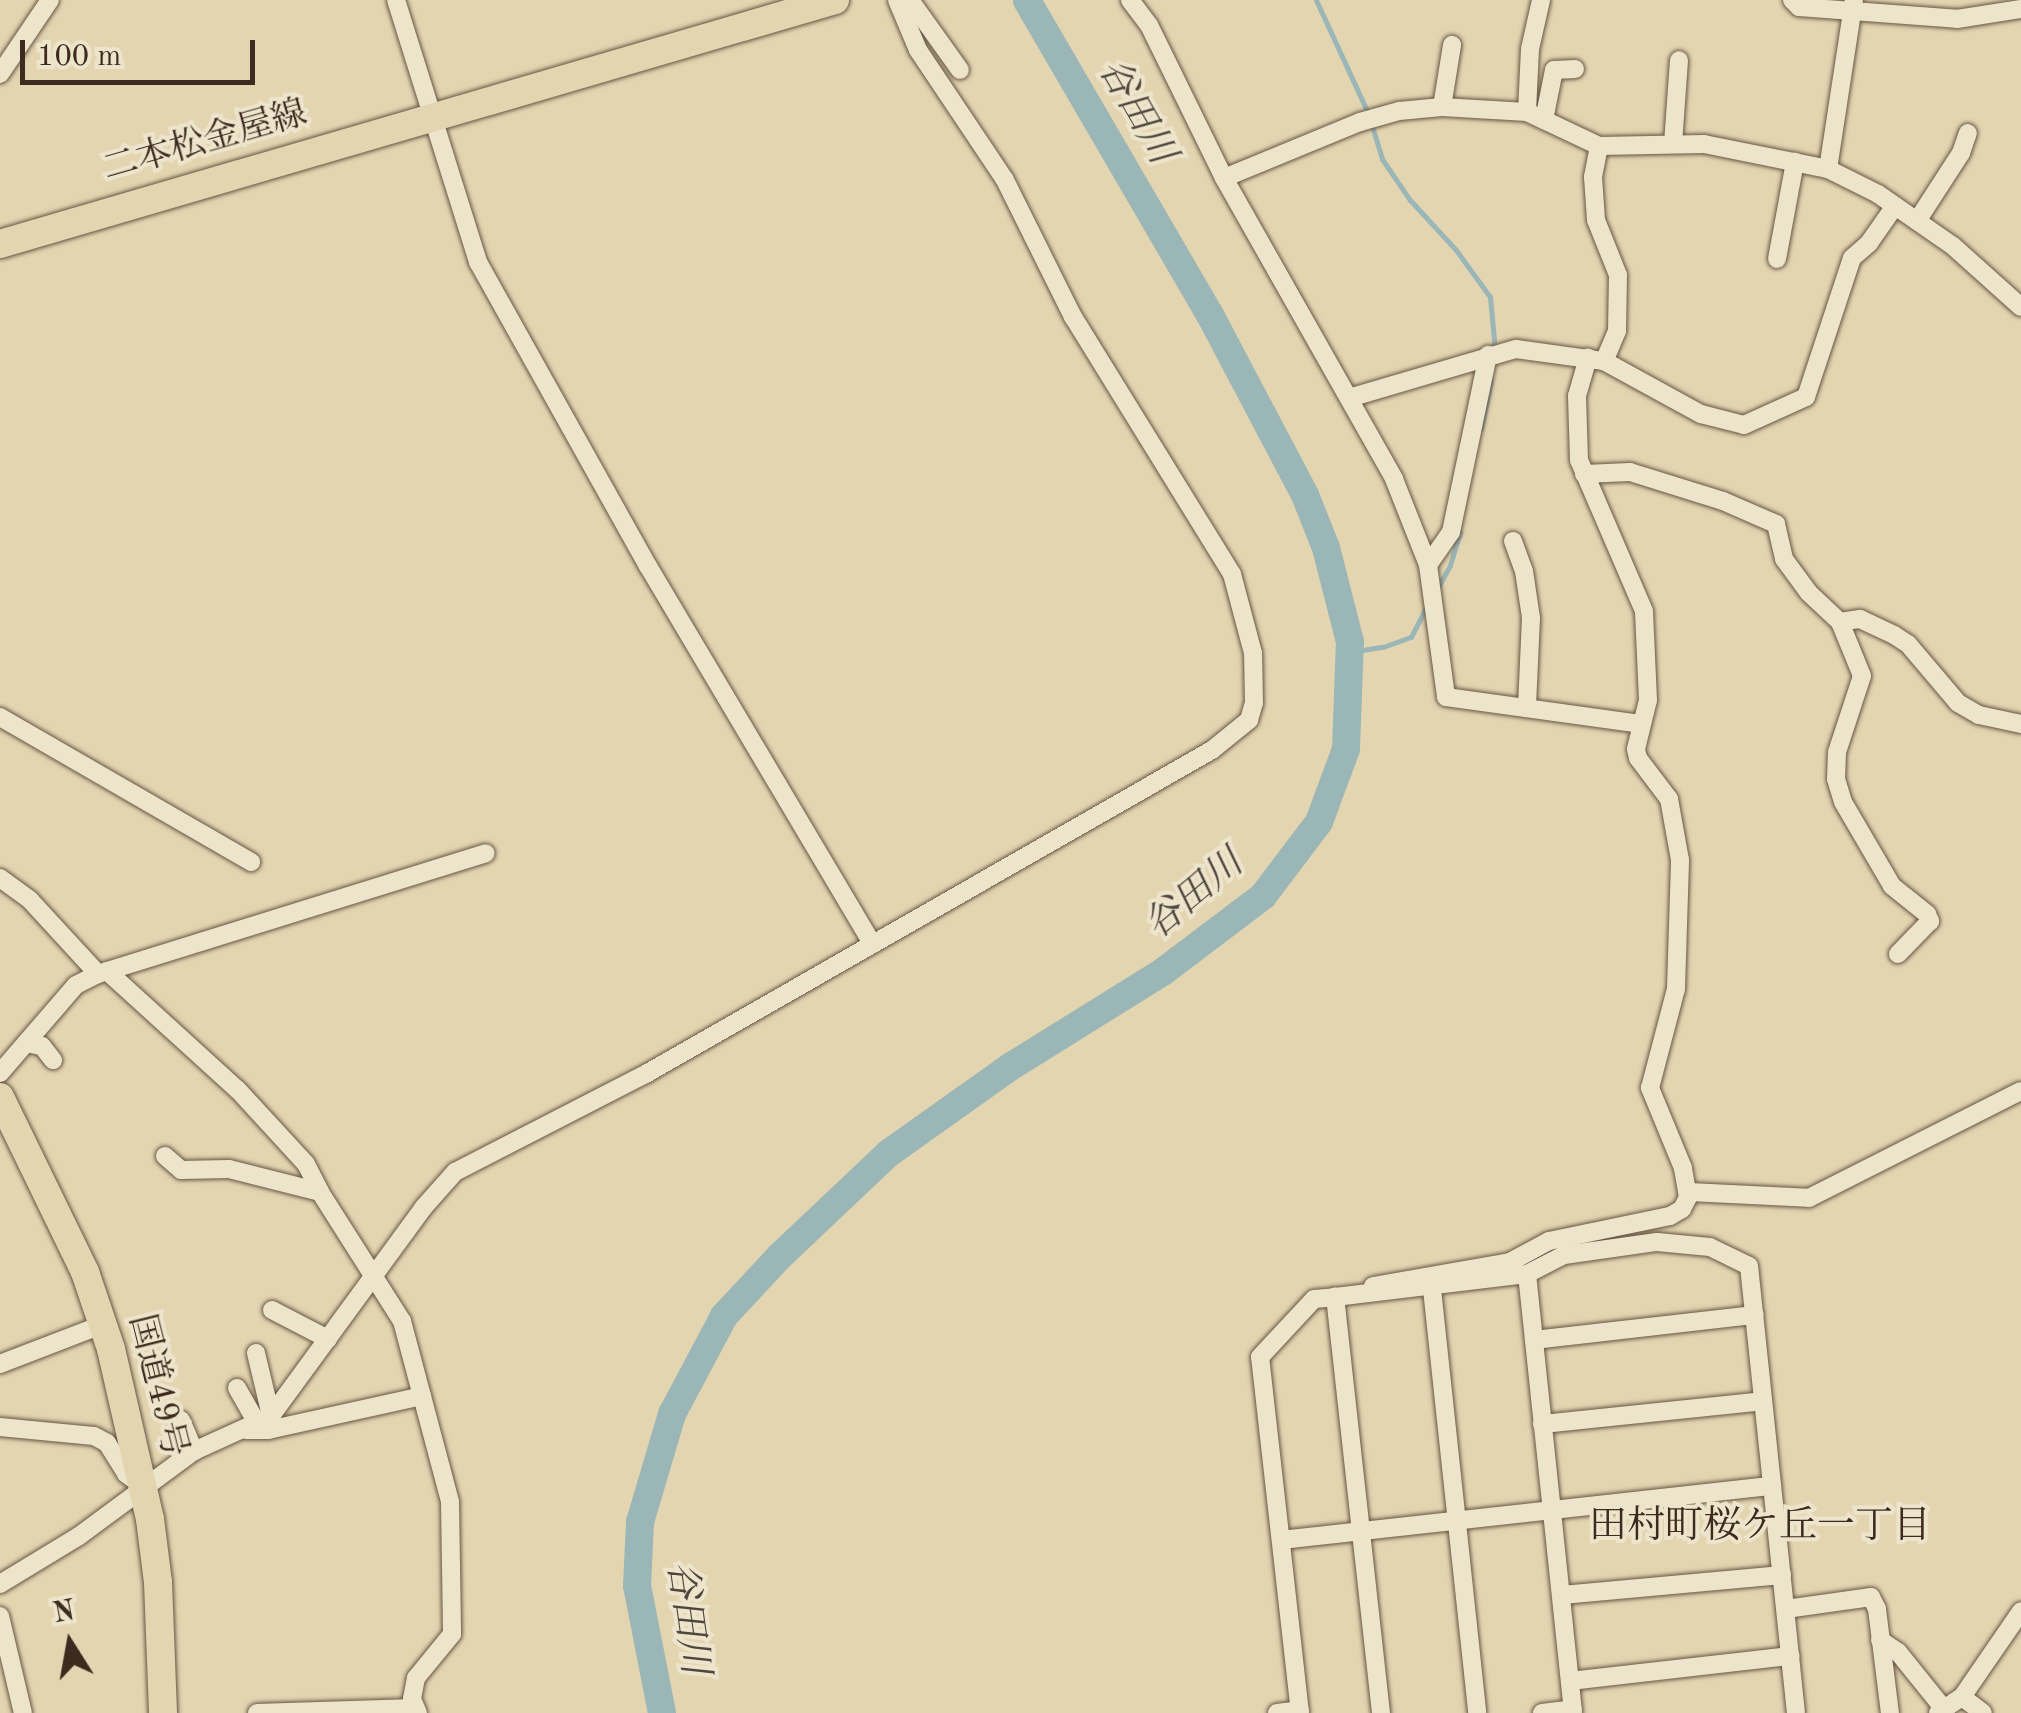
<!DOCTYPE html>
<meta charset="utf-8">
<style>
body{margin:0}
#map{position:relative;width:2021px;height:1713px;overflow:hidden;background:#e4d5b1;font-family:"Old Standard TT","Noto Serif JP",serif}
div>[style]{position:absolute}
.stream>*{height:5px;margin:-2.5px;padding:0 2.5px;transform-origin:2.5px;border-radius:2.5px;background:#9bb6b7}
.river>*{height:28px;margin:-14px;padding:0 14px;transform-origin:14px;border-radius:14px;background:#9bb6b7}
.roads{filter:drop-shadow(0 0 2px #665643) drop-shadow(0 0 2px #665643)}
.minor>*{height:18px;margin:-9px;padding:0 9px;transform-origin:9px;border-radius:9px;background:#ede4cc}
.primary>*{height:28px;margin:-14px;padding:0 14px;transform-origin:14px;border-radius:14px;background:#e4d5b1}
.trunk>*{height:28px;margin:-14px;padding:0 14px;transform-origin:14px;border-radius:14px;background:#e4d5b1}
span{translate:-50% -50%;white-space:nowrap;text-align:center;line-height:1.15;-webkit-text-stroke:8px #ede4cc;paint-order:stroke}
.street-label{font-size:35px;color:#3c2b1e}
.water-label{font-size:38px;color:#4f473d;font-style:italic}
.neighbourhood-label{font-size:38px;color:#3c2b1e}
.north{position:absolute;left:20px;top:1593px;width:100px;height:100px;-webkit-text-stroke:8px #ede4cc;paint-order:stroke;rotate:349deg;font-size:28px;font-weight:700;line-height:40px;text-align:center;color:#3c2b1e}
.north::after{content:'';display:block;margin:auto;width:35px;height:45px;background:#3c2b1e;clip-path:polygon(50% 0,100% 100%,50% 72%,0 100%)}
.scale{position:absolute;left:20px;top:40px;width:235px;height:45px;box-sizing:border-box;border:5px solid #3c2b1e;border-top:0;padding-left:12px;font-size:30px;line-height:35px;white-space:nowrap;color:#3c2b1e;-webkit-text-stroke:8px #ede4cc;paint-order:stroke}
</style>
<div id="map">
<div class="stream">
<div style="left:1316px;top:0;width:127px;rotate:65.3deg"></div>
<div style="left:1372px;top:126px;width:34px;rotate:73deg"></div>
<div style="left:1382px;top:159px;width:50px;rotate:55.7deg"></div>
<div style="left:1410px;top:200px;width:68px;rotate:47.4deg"></div>
<div style="left:1456px;top:250px;width:58px;rotate:54.1deg"></div>
<div style="left:1490px;top:297px;width:53px;rotate:84.6deg"></div>
<div style="left:1481px;top:429px;width:49px;rotate:-78.2deg"></div>
<div style="left:1438px;top:587px;width:25px;rotate:-61deg"></div>
<div style="left:1450px;top:565px;width:34px;rotate:-73deg"></div>
<div style="left:1350px;top:652px;width:33px;rotate:-9deg"></div>
<div style="left:1383px;top:647px;width:30px;rotate:-20deg"></div>
<div style="left:1411px;top:637px;width:36px;rotate:-63deg"></div>
</div>
<div class="river">
<div style="left:662px;top:1713px;width:129px;rotate:-101.1deg"></div>
<div style="left:637px;top:1586px;width:64px;rotate:-87.3deg"></div>
<div style="left:640px;top:1522px;width:113px;rotate:-73.5deg"></div>
<div style="left:672px;top:1414px;width:111px;rotate:-62deg"></div>
<div style="left:724px;top:1316px;width:82px;rotate:-47deg"></div>
<div style="left:780px;top:1256px;width:150px;rotate:-43.4deg"></div>
<div style="left:889px;top:1153px;width:148px;rotate:-35.4deg"></div>
<div style="left:1010px;top:1067px;width:181px;rotate:-31.9deg"></div>
<div style="left:1164px;top:971px;width:124px;rotate:-37.1deg"></div>
<div style="left:1263px;top:896px;width:93px;rotate:-52.9deg"></div>
<div style="left:1319px;top:822px;width:78px;rotate:-69.7deg"></div>
<div style="left:1346px;top:749px;width:107px;rotate:-87.9deg"></div>
<div style="left:1350px;top:642px;width:97px;rotate:-104.3deg"></div>
<div style="left:1326px;top:548px;width:57px;rotate:-111.6deg"></div>
<div style="left:1305px;top:495px;width:204px;rotate:-117.8deg"></div>
<div style="left:1210px;top:315px;width:364px;rotate:-120.2deg"></div>
</div>
<div class="roads">
<div class="minor">
<div style="left:396px;top:0;width:275px;rotate:72.6deg"></div>
<div style="left:478px;top:262px;width:348px;rotate:60.8deg"></div>
<div style="left:648px;top:566px;width:439px;rotate:59.3deg"></div>
<div style="left:910px;top:0;width:86px;rotate:54.5deg"></div>
<div style="left:1130px;top:0;width:31px;rotate:53deg"></div>
<div style="left:1149px;top:25px;width:170px;rotate:63.9deg"></div>
<div style="left:1224px;top:178px;width:346px;rotate:60.5deg"></div>
<div style="left:1394px;top:479px;width:92px;rotate:68.4deg"></div>
<div style="left:1428px;top:565px;width:133px;rotate:82.2deg"></div>
<div style="left:1446px;top:697px;width:196px;rotate:7.9deg"></div>
<div style="left:1792px;top:0;width:10px;rotate:45deg"></div>
<div style="left:1799px;top:7px;width:158px;rotate:4.3deg"></div>
<div style="left:1957px;top:19px;width:65px;rotate:-8.9deg"></div>
<div style="left:0;top:74px;width:89px;rotate:-56deg"></div>
<div style="left:1442px;top:107px;width:63px;rotate:-80.8deg"></div>
<div style="left:1527px;top:112px;width:63px;rotate:-87.3deg"></div>
<div style="left:1530px;top:49px;width:50px;rotate:-77.3deg"></div>
<div style="left:1544px;top:120px;width:51px;rotate:-78.7deg"></div>
<div style="left:1554px;top:70px;width:21px;rotate:-3deg"></div>
<div style="left:1673px;top:144px;width:84px;rotate:-85.9deg"></div>
<div style="left:1599px;top:146px;width:32px;rotate:101deg"></div>
<div style="left:1593px;top:177px;width:43px;rotate:86deg"></div>
<div style="left:1596px;top:220px;width:59px;rotate:68.2deg"></div>
<div style="left:1618px;top:275px;width:56px;rotate:91deg"></div>
<div style="left:1617px;top:331px;width:33px;rotate:113deg"></div>
<div style="left:1828px;top:169px;width:56px;rotate:26.6deg"></div>
<div style="left:1878px;top:194px;width:91px;rotate:34.7deg"></div>
<div style="left:1953px;top:246px;width:91px;rotate:41.9deg"></div>
<div style="left:1224px;top:178px;width:147px;rotate:-22.4deg"></div>
<div style="left:1360px;top:122px;width:41px;rotate:-15.8deg"></div>
<div style="left:1399px;top:111px;width:43px;rotate:-5.3deg"></div>
<div style="left:1442px;top:107px;width:85px;rotate:3.4deg"></div>
<div style="left:1527px;top:112px;width:80px;rotate:25.3deg"></div>
<div style="left:1599px;top:146px;width:105px;rotate:-1.1deg"></div>
<div style="left:1704px;top:144px;width:126px;rotate:11.4deg"></div>
<div style="left:1828px;top:169px;width:171px;rotate:-81.3deg"></div>
<div style="left:1917px;top:221px;width:81px;rotate:-57.1deg"></div>
<div style="left:1961px;top:153px;width:21px;rotate:-71deg"></div>
<div style="left:1777px;top:259px;width:99px;rotate:-79.5deg"></div>
<div style="left:1349px;top:398px;width:174px;rotate:-16.4deg"></div>
<div style="left:1516px;top:349px;width:89px;rotate:7.8deg"></div>
<div style="left:1604px;top:361px;width:111px;rotate:28.7deg"></div>
<div style="left:1701px;top:414px;width:44px;rotate:14.3deg"></div>
<div style="left:1744px;top:425px;width:68px;rotate:-24.3deg"></div>
<div style="left:1806px;top:397px;width:146px;rotate:-71.7deg"></div>
<div style="left:1852px;top:258px;width:23px;rotate:-41deg"></div>
<div style="left:1869px;top:243px;width:45px;rotate:-54.9deg"></div>
<div style="left:1584px;top:474px;width:46px;rotate:-2.5deg"></div>
<div style="left:1630px;top:472px;width:97px;rotate:17.3deg"></div>
<div style="left:1723px;top:501px;width:58px;rotate:23.5deg"></div>
<div style="left:1776px;top:524px;width:36px;rotate:77deg"></div>
<div style="left:1784px;top:559px;width:42px;rotate:53.7deg"></div>
<div style="left:1809px;top:593px;width:42px;rotate:43.1deg"></div>
<div style="left:1840px;top:622px;width:20px;rotate:-9deg"></div>
<div style="left:1860px;top:619px;width:38px;rotate:25deg"></div>
<div style="left:1894px;top:635px;width:17px;rotate:33deg"></div>
<div style="left:1908px;top:644px;width:77px;rotate:49.7deg"></div>
<div style="left:1958px;top:703px;width:24px;rotate:30deg"></div>
<div style="left:1979px;top:715px;width:43px;rotate:12.1deg"></div>
<div style="left:1513px;top:541px;width:32px;rotate:70deg"></div>
<div style="left:1524px;top:571px;width:48px;rotate:81.5deg"></div>
<div style="left:1531px;top:618px;width:89px;rotate:92.6deg"></div>
<div style="left:1428px;top:565px;width:40px;rotate:-55.1deg"></div>
<div style="left:1451px;top:532px;width:181px;rotate:-78.2deg"></div>
<div style="left:1840px;top:622px;width:58px;rotate:67.8deg"></div>
<div style="left:1862px;top:676px;width:80px;rotate:108.2deg"></div>
<div style="left:1837px;top:752px;width:27px;rotate:92deg"></div>
<div style="left:1836px;top:779px;width:24px;rotate:73deg"></div>
<div style="left:1843px;top:802px;width:97px;rotate:59.7deg"></div>
<div style="left:1892px;top:886px;width:45px;rotate:38.7deg"></div>
<div style="left:1927px;top:914px;width:8px;rotate:67deg"></div>
<div style="left:1930px;top:921px;width:46px;rotate:134.1deg"></div>
<div style="left:0;top:717px;width:290px;rotate:30deg"></div>
<div style="left:0;top:878px;width:37px;rotate:36deg"></div>
<div style="left:30px;top:900px;width:100px;rotate:47.4deg"></div>
<div style="left:107px;top:971px;width:177px;rotate:42.3deg"></div>
<div style="left:238px;top:1090px;width:100px;rotate:47.4deg"></div>
<div style="left:306px;top:1164px;width:31px;rotate:63deg"></div>
<div style="left:26px;top:1043px;width:16px;rotate:11deg"></div>
<div style="left:42px;top:1046px;width:18px;rotate:52deg"></div>
<div style="left:0;top:1073px;width:116px;rotate:-49.2deg"></div>
<div style="left:76px;top:985px;width:25px;rotate:-27deg"></div>
<div style="left:98px;top:974px;width:406px;rotate:-17.3deg"></div>
<div style="left:165px;top:1156px;width:21px;rotate:41deg"></div>
<div style="left:181px;top:1170px;width:48px;rotate:-1.2deg"></div>
<div style="left:229px;top:1169px;width:94px;rotate:14.2deg"></div>
<div style="left:320px;top:1192px;width:153px;rotate:57.6deg"></div>
<div style="left:402px;top:1321px;width:187px;rotate:75.1deg"></div>
<div style="left:450px;top:1502px;width:132px;rotate:89.1deg"></div>
<div style="left:452px;top:1634px;width:57px;rotate:129.3deg"></div>
<div style="left:416px;top:1678px;width:21px;rotate:101deg"></div>
<div style="left:412px;top:1699px;width:15px;rotate:67deg"></div>
<div style="left:1688px;top:1192px;width:121px;rotate:2.8deg"></div>
<div style="left:1809px;top:1198px;width:237px;rotate:-26.8deg"></div>
<div style="left:1527px;top:1274px;width:441px;rotate:84deg"></div>
<div style="left:1373px;top:1286px;width:139px;rotate:-9.9deg"></div>
<div style="left:1510px;top:1262px;width:44px;rotate:-28.3deg"></div>
<div style="left:1549px;top:1241px;width:124px;rotate:-11.7deg"></div>
<div style="left:1670px;top:1216px;width:14px;rotate:-30deg"></div>
<div style="left:1682px;top:1209px;width:13px;rotate:-63deg"></div>
<div style="left:1688px;top:1197px;width:29px;rotate:-100deg"></div>
<div style="left:1683px;top:1168px;width:87px;rotate:-112.4deg"></div>
<div style="left:1650px;top:1088px;width:102px;rotate:-75.3deg"></div>
<div style="left:1676px;top:989px;width:129px;rotate:-88.2deg"></div>
<div style="left:1680px;top:860px;width:62px;rotate:-100.2deg"></div>
<div style="left:1669px;top:799px;width:51px;rotate:-127.1deg"></div>
<div style="left:1638px;top:758px;width:9px;rotate:-103deg"></div>
<div style="left:1636px;top:749px;width:50px;rotate:-76.2deg"></div>
<div style="left:1648px;top:700px;width:89px;rotate:-92.6deg"></div>
<div style="left:1644px;top:611px;width:164px;rotate:-113.3deg"></div>
<div style="left:1579px;top:460px;width:64px;rotate:-91.8deg"></div>
<div style="left:1577px;top:396px;width:40px;rotate:-74deg"></div>
<div style="left:1432px;top:1289px;width:426px;rotate:83.9deg"></div>
<div style="left:272px;top:1310px;width:63px;rotate:27.4deg"></div>
<div style="left:1534px;top:1340px;width:222px;rotate:-6.5deg"></div>
<div style="left:256px;top:1353px;width:65px;rotate:76.6deg"></div>
<div style="left:0;top:1364px;width:111px;rotate:-21deg"></div>
<div style="left:237px;top:1388px;width:40px;rotate:60.3deg"></div>
<div style="left:181px;top:1420px;width:34px;rotate:67deg"></div>
<div style="left:1542px;top:1424px;width:222px;rotate:-5.9deg"></div>
<div style="left:0;top:1427px;width:94px;rotate:5.5deg"></div>
<div style="left:94px;top:1436px;width:15px;rotate:28deg"></div>
<div style="left:107px;top:1443px;width:36px;rotate:58deg"></div>
<div style="left:126px;top:1474px;width:21px;rotate:35deg"></div>
<div style="left:246px;top:1430px;width:22px"></div>
<div style="left:268px;top:1430px;width:158px;rotate:-12.4deg"></div>
<div style="left:1281px;top:1540px;width:494px;rotate:-6.3deg"></div>
<div style="left:0;top:1584px;width:92px;rotate:-31.3deg"></div>
<div style="left:79px;top:1536px;width:143px;rotate:-36.5deg"></div>
<div style="left:194px;top:1451px;width:85px;rotate:-24.4deg"></div>
<div style="left:271px;top:1416px;width:258px;rotate:-53.8deg"></div>
<div style="left:423px;top:1208px;width:48px;rotate:-48.4deg"></div>
<div style="left:455px;top:1172px;width:212px;rotate:-27.2deg"></div>
<div style="left:644px;top:1075px;width:654px;rotate:-29.78deg"></div>
<div style="left:1212px;top:750px;width:48px;rotate:-39deg"></div>
<div style="left:1249px;top:720px;width:18px;rotate:-74deg"></div>
<div style="left:1254px;top:703px;width:50px;rotate:-91.1deg"></div>
<div style="left:1253px;top:653px;width:82px;rotate:-104.9deg"></div>
<div style="left:1232px;top:574px;width:302px;rotate:-121.7deg"></div>
<div style="left:1073px;top:317px;width:153px;rotate:-116.4deg"></div>
<div style="left:1005px;top:180px;width:156px;rotate:-123.8deg"></div>
<div style="left:918px;top:50px;width:54px;rotate:-112.8deg"></div>
<div style="left:1562px;top:1595px;width:221px;rotate:-5.2deg"></div>
<div style="left:1786px;top:1609px;width:86px;rotate:-8deg"></div>
<div style="left:1871px;top:1597px;width:13px;rotate:63deg"></div>
<div style="left:1877px;top:1609px;width:105px;rotate:82.9deg"></div>
<div style="left:0;top:1616px;width:100px;rotate:76.7deg"></div>
<div style="left:1880px;top:1640px;width:22px;rotate:34deg"></div>
<div style="left:1898px;top:1652px;width:73px;rotate:51.1deg"></div>
<div style="left:1570px;top:1681px;width:222px;rotate:-6.5deg"></div>
<div style="left:1962px;top:1697px;width:26px;rotate:37deg"></div>
<div style="left:257px;top:1713px;width:157px;rotate:-1.8deg"></div>
<div style="left:1277px;top:1713px;width:23px;rotate:-7deg"></div>
<div style="left:1300px;top:1713px;width:358px;rotate:-96.4deg"></div>
<div style="left:1260px;top:1357px;width:79px;rotate:-47deg"></div>
<div style="left:1314px;top:1299px;width:21px;rotate:-5deg"></div>
<div style="left:1381px;top:1713px;width:419px;rotate:-96.3deg"></div>
<div style="left:1335px;top:1297px;width:193px;rotate:-6.8deg"></div>
<div style="left:1527px;top:1274px;width:42px;rotate:-27.2deg"></div>
<div style="left:1564px;top:1255px;width:94px;rotate:-8deg"></div>
<div style="left:1657px;top:1242px;width:53px;rotate:5.4deg"></div>
<div style="left:1710px;top:1247px;width:43px;rotate:26deg"></div>
<div style="left:1749px;top:1266px;width:449px;rotate:84deg"></div>
<div style="left:1542px;top:1713px;width:31px;rotate:-7deg"></div>
<div style="left:1938px;top:1713px;width:29px;rotate:-34deg"></div>
<div style="left:1962px;top:1697px;width:104px;rotate:-55.5deg"></div>
</div>
<div class="primary">
<div style="left:0;top:244px;width:870px;rotate:-16.29deg"></div>
</div>
<div class="trunk">
<div style="left:0;top:1097px;width:195px;rotate:64.1deg"></div>
<div style="left:85px;top:1272px;width:81px;rotate:71.3deg"></div>
<div style="left:111px;top:1349px;width:174px;rotate:77.1deg"></div>
<div style="left:150px;top:1519px;width:64px;rotate:82.8deg"></div>
<div style="left:158px;top:1582px;width:131px;rotate:87.8deg"></div>
</div>
</div>
<div class="street-label">
<span style="left:205px;top:142px;rotate:-16deg">二本松金屋線</span>
<span style="left:157px;top:1386px;rotate:76deg">国道49号</span>
</div>
<div class="water-label">
<span style="left:1135px;top:112px;rotate:60deg">谷田川</span>
<span style="left:1195px;top:896px;rotate:-40deg">谷田川</span>
<span style="left:686px;top:1618px;rotate:82deg">谷田川</span>
</div>
<div class="neighbourhood-label">
<span style="left:1760px;top:1528px">田村町桜ケ丘一丁目</span>
</div>
<div class="north">N</div>
<div class="scale">100 m</div>
</div>
